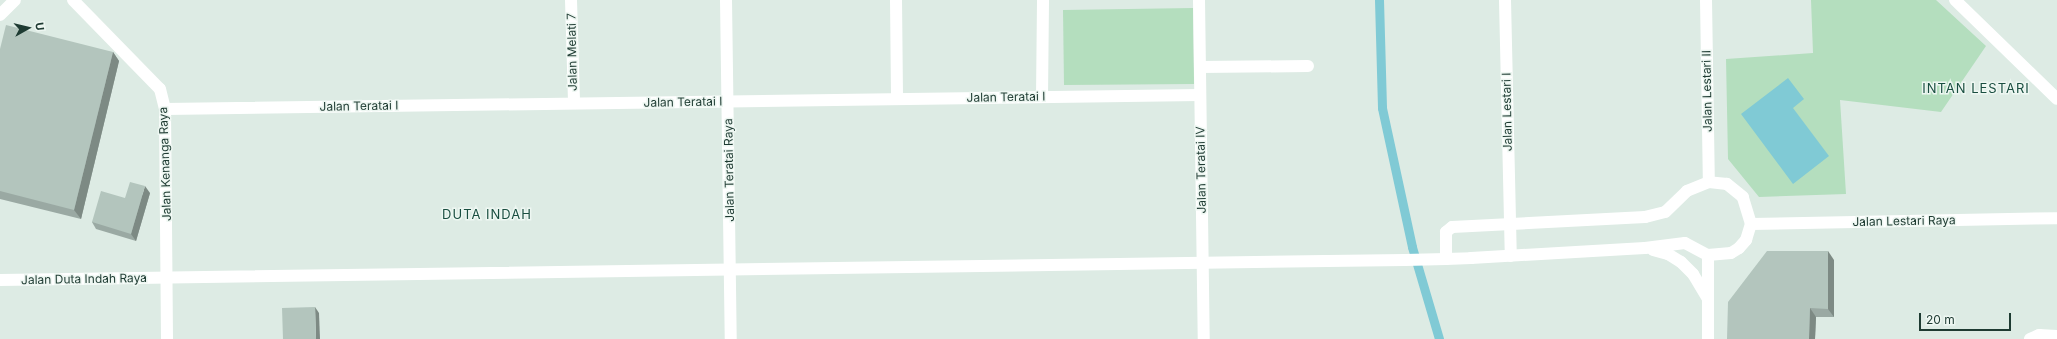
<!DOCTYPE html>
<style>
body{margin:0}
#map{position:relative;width:2057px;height:339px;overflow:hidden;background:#ddebe4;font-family:Inter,sans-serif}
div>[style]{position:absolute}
.green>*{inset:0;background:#b4debe}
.water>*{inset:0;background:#80cad5}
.stream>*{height:9px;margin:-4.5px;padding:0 4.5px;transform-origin:4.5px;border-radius:4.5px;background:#80cad5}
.minor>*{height:12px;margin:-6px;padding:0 6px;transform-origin:6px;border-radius:6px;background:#fff}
.wall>*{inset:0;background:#9aa9a3}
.shaded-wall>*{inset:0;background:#7d8a84}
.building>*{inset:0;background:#b3c5bd}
span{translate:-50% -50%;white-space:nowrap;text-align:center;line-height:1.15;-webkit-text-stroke:3px #eef7f2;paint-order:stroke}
.street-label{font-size:12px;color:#1e3b32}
.neighbourhood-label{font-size:13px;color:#194e40;letter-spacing:1px}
.north{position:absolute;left:8px;top:8px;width:40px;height:40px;-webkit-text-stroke:3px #eef7f2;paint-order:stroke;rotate:82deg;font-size:11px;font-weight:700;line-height:16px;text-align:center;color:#1e3b32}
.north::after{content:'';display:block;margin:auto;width:14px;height:18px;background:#1e3b32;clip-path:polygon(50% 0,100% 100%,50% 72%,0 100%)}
.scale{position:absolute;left:1919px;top:313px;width:92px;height:18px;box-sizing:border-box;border:2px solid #1e3b32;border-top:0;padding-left:5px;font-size:12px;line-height:14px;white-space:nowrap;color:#1e3b32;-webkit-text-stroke:3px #eef7f2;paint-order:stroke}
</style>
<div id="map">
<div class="green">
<div style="clip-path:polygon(1811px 0,1936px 0,1986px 46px,1941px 112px,1840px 100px,1846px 194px,1759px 197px,1728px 159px,1726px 59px,1813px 53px)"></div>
<div style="clip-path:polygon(1193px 8px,1194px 84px,1064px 85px,1063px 10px)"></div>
</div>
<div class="water">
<div style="clip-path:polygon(1788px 78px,1804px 99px,1793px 108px,1829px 156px,1793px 184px,1741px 114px)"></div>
</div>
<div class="stream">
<div style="left:1379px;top:0;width:108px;rotate:88.4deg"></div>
<div style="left:1382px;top:108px;width:142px;rotate:77.8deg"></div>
<div style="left:1412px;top:247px;width:96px;rotate:73.6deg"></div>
</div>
<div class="minor">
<div style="left:73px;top:0;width:124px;rotate:45.7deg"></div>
<div style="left:160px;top:89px;width:21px;rotate:76deg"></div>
<div style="left:165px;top:109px;width:230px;rotate:89.5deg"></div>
<div style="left:571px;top:0;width:103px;rotate:88.3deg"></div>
<div style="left:726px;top:0;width:339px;rotate:89.2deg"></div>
<div style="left:896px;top:0;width:99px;rotate:89.4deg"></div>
<div style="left:1199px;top:0;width:339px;rotate:89.2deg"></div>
<div style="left:1505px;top:0;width:256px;rotate:88.7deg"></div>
<div style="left:1706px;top:0;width:182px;rotate:89.1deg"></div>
<div style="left:1955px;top:0;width:142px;rotate:44.1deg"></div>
<div style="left:0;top:15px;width:21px;rotate:-45deg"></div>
<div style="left:1200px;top:67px;width:108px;rotate:-0.5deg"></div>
<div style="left:1042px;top:97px;width:97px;rotate:-89.4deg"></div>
<div style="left:165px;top:109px;width:1035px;rotate:-0.77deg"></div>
<div style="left:1751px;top:224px;width:306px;rotate:-1.1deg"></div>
<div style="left:1653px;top:250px;width:16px;rotate:15deg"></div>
<div style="left:1668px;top:254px;width:15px;rotate:32deg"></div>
<div style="left:1681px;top:262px;width:17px;rotate:45deg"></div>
<div style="left:1693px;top:274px;width:27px;rotate:59deg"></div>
<div style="left:1708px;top:255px;width:84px;rotate:90deg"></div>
<div style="left:0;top:280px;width:1405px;rotate:-0.82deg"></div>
<div style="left:1405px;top:260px;width:41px;rotate:-1.4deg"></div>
<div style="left:1446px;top:259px;width:25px;rotate:-2deg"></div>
<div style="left:1471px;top:258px;width:174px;rotate:-3.3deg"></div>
<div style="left:1645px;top:248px;width:40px;rotate:-7.1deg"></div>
<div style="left:1685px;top:243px;width:26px;rotate:28deg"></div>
<div style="left:1708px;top:255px;width:23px;rotate:-5deg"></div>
<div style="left:1731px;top:253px;width:9px;rotate:-32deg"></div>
<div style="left:1739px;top:248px;width:11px;rotate:-49deg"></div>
<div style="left:1746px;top:240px;width:17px;rotate:-73deg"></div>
<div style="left:1751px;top:224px;width:28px;rotate:-107deg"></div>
<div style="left:1743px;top:197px;width:21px;rotate:-141deg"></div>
<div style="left:1727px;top:184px;width:18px;rotate:-174deg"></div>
<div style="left:1709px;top:182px;width:24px;rotate:158deg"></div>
<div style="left:1687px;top:191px;width:30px;rotate:136deg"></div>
<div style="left:1665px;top:212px;width:21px;rotate:166deg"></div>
<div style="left:1645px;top:217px;width:193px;rotate:177deg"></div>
<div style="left:1452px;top:227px;width:8px;rotate:140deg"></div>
<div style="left:1446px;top:232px;width:27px;rotate:90deg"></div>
<div style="left:2030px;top:339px;width:10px;rotate:-24deg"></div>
<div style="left:2039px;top:335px;width:18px;rotate:3deg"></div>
</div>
<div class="wall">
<div style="clip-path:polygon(0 49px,113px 52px,119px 61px,81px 219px,0 199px)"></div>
<div style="clip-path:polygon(150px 193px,136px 241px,96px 229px,92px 222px,125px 198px)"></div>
<div style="clip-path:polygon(1834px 260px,1834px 317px,1816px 317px,1815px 339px,1727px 339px)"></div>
</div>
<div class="shaded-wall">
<div style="clip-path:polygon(113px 52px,119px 61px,81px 219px,74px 210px)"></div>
<div style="clip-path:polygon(145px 186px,150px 193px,136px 241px,131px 234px)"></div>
<div style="clip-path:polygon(1828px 251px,1834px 260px,1834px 317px,1828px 309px)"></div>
<div style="clip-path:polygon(315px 307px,319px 313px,320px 339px,316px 339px)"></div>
<div style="clip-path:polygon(1810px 308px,1816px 317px,1815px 339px,1809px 339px)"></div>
</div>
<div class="building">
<div style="clip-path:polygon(6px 25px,113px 52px,74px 210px,0 191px,0 49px)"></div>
<div style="clip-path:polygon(130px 182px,145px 186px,131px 234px,92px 222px,101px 191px,125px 198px)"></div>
<div style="clip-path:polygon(1767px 251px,1828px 251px,1828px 309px,1810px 308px,1809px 339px,1727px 339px,1728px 302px)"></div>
<div style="clip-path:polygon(315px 307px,316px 339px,283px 339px,282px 308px)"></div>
</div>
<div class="street-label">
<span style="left:572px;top:52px;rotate:-91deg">Jalan Melati 7</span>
<span style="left:1707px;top:91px;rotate:-91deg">Jalan Lestari II</span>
<span style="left:1006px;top:97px;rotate:-1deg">Jalan Teratai I</span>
<span style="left:683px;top:102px;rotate:-1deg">Jalan Teratai I</span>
<span style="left:359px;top:106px;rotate:-1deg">Jalan Teratai I</span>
<span style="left:1507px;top:112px;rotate:-91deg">Jalan Lestari I</span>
<span style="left:165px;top:164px;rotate:-92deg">Jalan Kenanga Raya</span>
<span style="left:729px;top:170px;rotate:-91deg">Jalan Teratai Raya</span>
<span style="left:1201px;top:170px;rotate:-91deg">Jalan Teratai IV</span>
<span style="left:1904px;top:221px;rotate:-1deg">Jalan Lestari Raya</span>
<span style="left:84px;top:279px;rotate:-1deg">Jalan Duta Indah Raya</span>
</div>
<div class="neighbourhood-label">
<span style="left:1976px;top:88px">INTAN LESTARI</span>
<span style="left:487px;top:214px">DUTA INDAH</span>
</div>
<div class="north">U</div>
<div class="scale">20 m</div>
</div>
